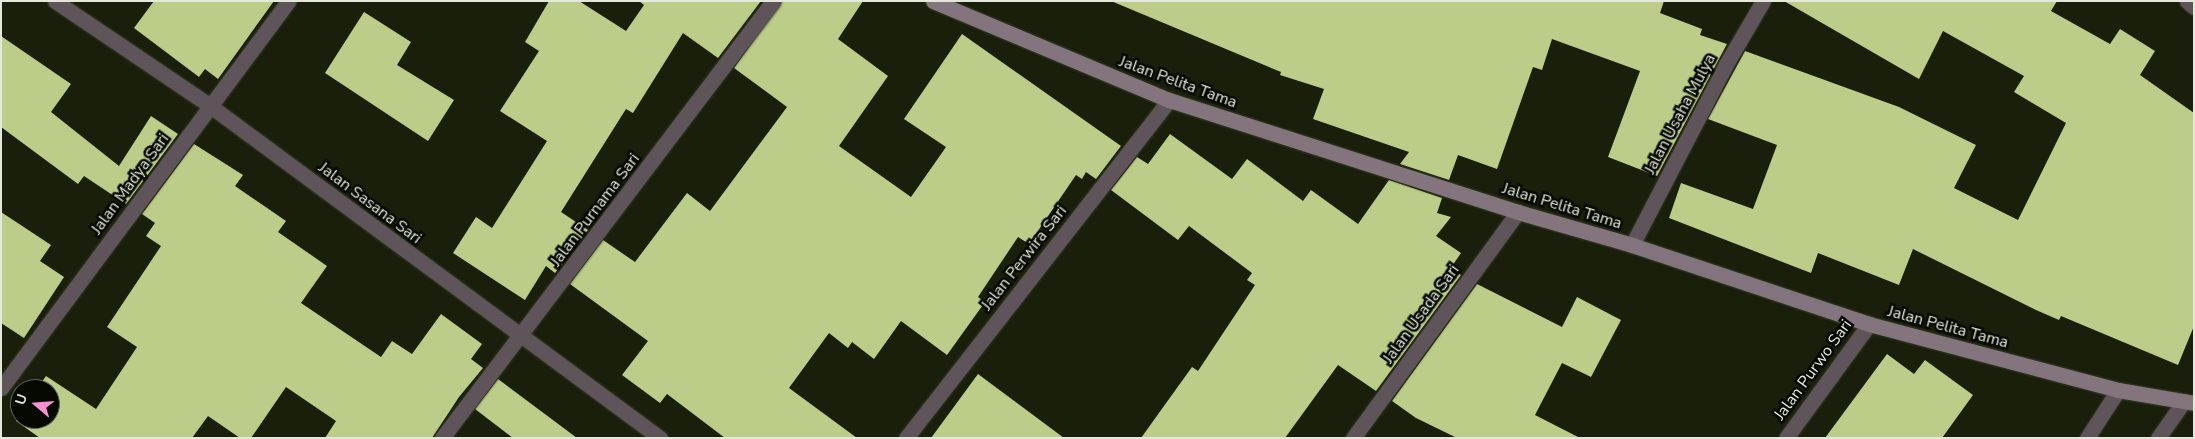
<!DOCTYPE html>
<style>
body{margin:0}
#map{position:relative;width:2195px;height:439px;overflow:hidden;background:#191f0a;font-family:"Nunito Sans",sans-serif}
div>[style]{position:absolute}
.building>*{inset:0;background:#bbcd89}
.roads{filter:drop-shadow(0 0 1px #353b27) drop-shadow(0 0 1px #353b27)}
.lane>*{height:15px;margin:-7.5px;padding:0 7.5px;transform-origin:7.5px;border-radius:7.5px;background:#5e545a}
.street>*{height:15px;margin:-7.5px;padding:0 7.5px;transform-origin:7.5px;border-radius:7.5px;background:#5e545a}
.secondary>*{height:15px;margin:-7.5px;padding:0 7.5px;transform-origin:7.5px;border-radius:7.5px;background:#84747d}
span{translate:-50% -50%;white-space:nowrap;text-align:center;line-height:1.15;-webkit-text-stroke:5px #060802;paint-order:stroke}
.street-label{font-size:16px;color:#e3e8da}
.frame{position:absolute;inset:0;border:2px solid #e3e8da;pointer-events:none}
.north{position:absolute;left:10px;top:379px;width:50px;height:50px;box-sizing:border-box;background:#060802;border:1px solid #5e6258;border-radius:50%;rotate:288deg;font-size:14px;font-weight:700;line-height:20px;text-align:center;color:#e3e8da}
.north::after{content:'';display:block;margin:auto;width:18px;height:22px;background:#f590d1;clip-path:polygon(50% 0,100% 100%,50% 72%,0 100%)}
</style>
<div id="map">
<div class="building">
<div style="clip-path:polygon(154px 1px,274px 1px,218px 79px,205px 69px,199px 77px,134px 28px)"></div>
<div style="clip-path:polygon(549px 1px,579px 1px,626px 31px,644px 5px,639px 1px,761px 1px,718px 58px,683px 33px,633px 113px,626px 109px,561px 212px,588px 230px,555px 273px,546px 266px,525px 300px,453px 253px,476px 217px,492px 228px,547px 141px,500px 111px,539px 51px,525px 42px)"></div>
<div style="clip-path:polygon(782px 1px,863px 1px,838px 39px,888px 76px,839px 146px,911px 197px,946px 147px,904px 119px,962px 34px,1121px 146px,1096px 179px,1086px 172px,1082px 179px,1076px 175px,1029px 244px,1018px 237px,978px 297px,985px 302px,947px 355px,901px 321px,874px 359px,852px 342px,848px 348px,829px 333px,789px 388px,857px 438px,725px 438px,667px 394px,660px 403px,622px 375px,648px 341px,570px 284px,603px 240px,635px 262px,687px 193px,710px 211px,787px 107px,734px 68px)"></div>
<div style="clip-path:polygon(1111px 1px,1664px 1px,1660px 13px,1702px 29px,1700px 35px,1727px 44px,1657px 176px,1608px 157px,1640px 71px,1552px 39px,1542px 70px,1533px 67px,1497px 169px,1458px 155px,1449px 180px,1400px 164px,1409px 152px,1313px 119px,1324px 89px,1280px 75px,1281px 72px)"></div>
<div style="clip-path:polygon(1784px 1px,2057px 1px,2051px 11px,2110px 44px,2120px 29px,2155px 51px,2140px 75px,2194px 113px,2194px 326px,2178px 365px,2061px 316px,2059px 320px,2036px 310px,1913px 249px,1899px 285px,1818px 253px,1811px 273px,1669px 218px,1681px 183px,1753px 209px,1777px 145px,1708px 119px,1745px 51px,1899px 107px,1976px 145px,1954px 188px,2018px 220px,2066px 123px,2014px 92px,2024px 76px,1943px 31px,1919px 79px)"></div>
<div style="clip-path:polygon(364px 12px,411px 42px,397px 65px,454px 100px,428px 141px,325px 73px)"></div>
<div style="clip-path:polygon(1px 36px,71px 84px,51px 112px,119px 166px,151px 116px,178px 134px,126px 204px,84px 176px,78px 184px,1px 127px)"></div>
<div style="clip-path:polygon(1170px 134px,1232px 179px,1247px 159px,1303px 201px,1311px 190px,1358px 224px,1389px 180px,1442px 198px,1437px 213px,1451px 217px,1436px 236px,1461px 253px,1450px 269px,1461px 275px,1376px 391px,1338px 365px,1285px 438px,1141px 438px,1192px 367px,1198px 371px,1255px 285px,1247px 280px,1252px 273px,1189px 226px,1178px 240px,1111px 190px,1137px 157px,1148px 164px)"></div>
<div style="clip-path:polygon(194px 144px,243px 175px,235px 186px,286px 221px,278px 232px,327px 266px,301px 303px,381px 357px,392px 341px,412px 354px,441px 314px,482px 344px,471px 359px,483px 368px,459px 397px,432px 438px,325px 438px,336px 421px,286px 387px,251px 438px,240px 438px,208px 416px,192px 438px,40px 438px,16px 421px,20px 415px,20px 419px,50px 419px,50px 389px,37px 389px,46px 376px,96px 409px,137px 347px,107px 327px,161px 246px,146px 236px,155px 223px,142px 214px)"></div>
<div style="clip-path:polygon(1px 212px,51px 245px,40px 261px,64px 277px,24px 338px,1px 323px)"></div>
<div style="clip-path:polygon(1477px 284px,1562px 327px,1577px 297px,1621px 320px,1591px 377px,1562px 363px,1535px 415px,1580px 438px,1457px 438px,1416px 418px,1392px 401px)"></div>
<div style="clip-path:polygon(1887px 354px,1914px 374px,1925px 360px,1973px 395px,1942px 438px,1825px 438px)"></div>
<div style="clip-path:polygon(978px 374px,1064px 438px,931px 438px)"></div>
<div style="clip-path:polygon(498px 379px,577px 438px,513px 438px,475px 409px)"></div>
</div>
<div class="roads">
<div class="lane">
<div style="left:2087px;top:438px;width:57px;rotate:-57.1deg"></div>
<div style="left:2158px;top:438px;width:45px;rotate:-54.9deg"></div>
</div>
<div class="street">
<div style="left:55px;top:1px;width:186px;rotate:34deg"></div>
<div style="left:209px;top:105px;width:561px;rotate:36.44deg"></div>
<div style="left:2187px;top:1px;width:9px;rotate:41deg"></div>
<div style="left:1632px;top:245px;width:202px;rotate:-62.5deg"></div>
<div style="left:1725px;top:66px;width:75px;rotate:-59.7deg"></div>
<div style="left:1px;top:388px;width:482px;rotate:-53.4deg"></div>
<div style="left:442px;top:438px;width:548px;rotate:-52.86deg"></div>
<div style="left:906px;top:438px;width:428px;rotate:-52.1deg"></div>
<div style="left:1353px;top:438px;width:280px;rotate:-53.9deg"></div>
<div style="left:1786px;top:438px;width:141px;rotate:-53.9deg"></div>
</div>
<div class="secondary">
<div style="left:933px;top:1px;width:256px;rotate:22.8deg"></div>
<div style="left:1169px;top:100px;width:367px;rotate:17.8deg"></div>
<div style="left:1518px;top:212px;width:119px;rotate:16.1deg"></div>
<div style="left:1632px;top:245px;width:250px;rotate:18.4deg"></div>
<div style="left:1869px;top:324px;width:258px;rotate:14.8deg"></div>
<div style="left:2118px;top:390px;width:77px;rotate:9.7deg"></div>
</div>
</div>
<div class="street-label">
<span style="left:1178px;top:82px;rotate:20deg">Jalan Pelita Tama</span>
<span style="left:1680px;top:114px;rotate:-62deg">Jalan Usaha Mulya</span>
<span style="left:130px;top:184px;rotate:-54deg">Jalan Madya Sari</span>
<span style="left:370px;top:203px;rotate:37deg">Jalan Sasana Sari</span>
<span style="left:1562px;top:206px;rotate:17deg">Jalan Pelita Tama</span>
<span style="left:595px;top:210px;rotate:-53deg">Jalan Purnama Sari</span>
<span style="left:1024px;top:258px;rotate:-52deg">Jalan Perwira Sari</span>
<span style="left:1421px;top:314px;rotate:-54deg">Jalan Usada Sari</span>
<span style="left:1948px;top:327px;rotate:15deg">Jalan Pelita Tama</span>
<span style="left:1813px;top:370px;rotate:-54deg">Jalan Purwo Sari</span>
</div>
<div class="frame"></div>
<div class="north">U</div>
</div>
